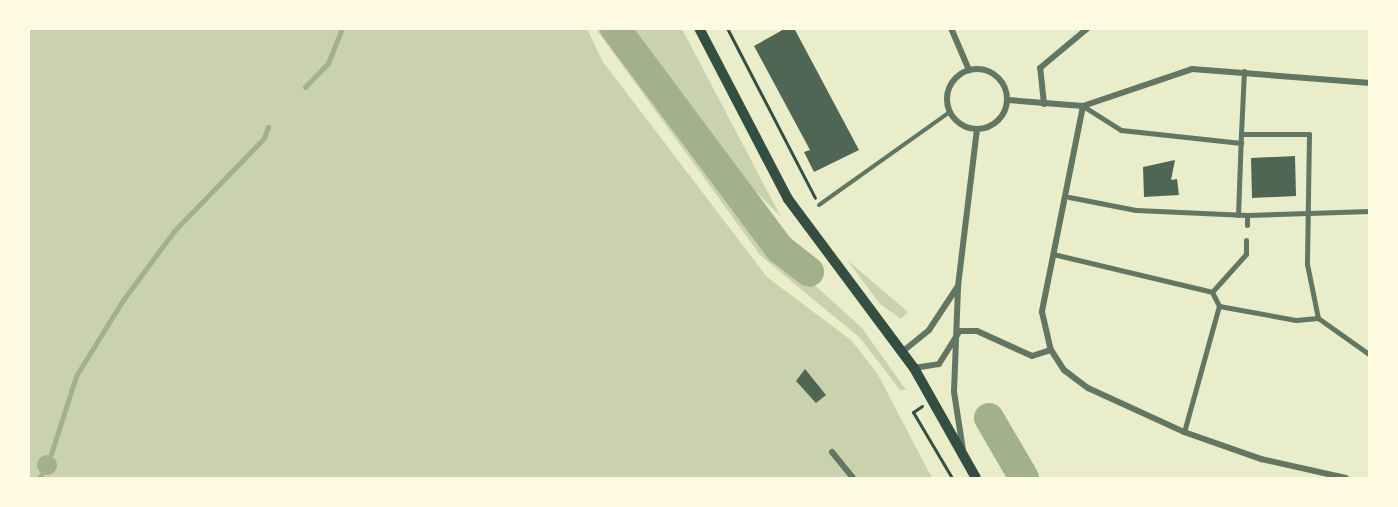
<!DOCTYPE html>
<style>
body{margin:0}
#map{position:relative;width:1398px;height:507px;overflow:hidden;background:#e9edc9;font-family:Commissioner,sans-serif}
div>[style]{position:absolute}
.green>*{inset:0;background:#cad2ad}
.water>*{inset:0;background:#a3b18a}
.round{border-radius:50%}
.stream>*{height:5px;margin:-2.5px;padding:0 2.5px;transform-origin:2.5px;border-radius:2.5px;background:#a3b18a}
.river>*{height:30px;margin:-15px;padding:0 15px;transform-origin:15px;border-radius:15px;background:#a3b18a}
.building>*{inset:0;background:#4f6655}
.path>*{height:3px;margin:-1.5px;padding:0 1.5px;transform-origin:1.5px;border-radius:1.5px;background:#344e41}
.service>*{height:4px;margin:-2px;padding:0 2px;transform-origin:2px;border-radius:2px;background:#617663}
.pedestrian>*{height:5px;margin:-2.5px;padding:0 2.5px;transform-origin:2.5px;border-radius:2.5px;background:#617663}
.minor>*{height:6px;margin:-3px;padding:0 3px;transform-origin:3px;border-radius:3px;background:#617663}
.minor>.ring{margin:-3px;padding:0;box-sizing:content-box;background:none;border:6px solid #617663;border-radius:50%}
.secondary>*{height:10px;margin:-5px;padding:0 5px;transform-origin:5px;border-radius:5px;background:#344e41}
span{translate:-50% -50%;white-space:nowrap;text-align:center;line-height:1.15;-webkit-text-stroke:4.5px #fefae0;paint-order:stroke}
.frame{position:absolute;inset:0;border:30px solid #fefae0;pointer-events:none}
</style>
<div id="map">
<div class="green">
<div style="clip-path:polygon(28px 29px,587px 29px,603px 62px,767px 277px,851px 340px,877px 373px,932px 478px,29px 478px)"></div>
<div style="clip-path:polygon(596px 29px,601px 29px,744px 221px,862px 328px,906px 390px,900px 390px,860px 338px,760px 255px)"></div>
<div style="clip-path:polygon(628px 29px,682px 29px,781px 217px,712px 147px)"></div>
<div style="clip-path:polygon(847px 260px,908px 312px,901px 319px,880px 304px)"></div>
</div>
<div class="water">
<div class="round" style="left:37px;top:455px;width:20px;height:20px"></div>
</div>
<div class="stream">
<div style="left:305px;top:87px;width:33px;rotate:-46deg"></div>
<div style="left:328px;top:63px;width:38px;rotate:-68deg"></div>
<div style="left:51px;top:454px;width:82px;rotate:-72.2deg"></div>
<div style="left:76px;top:376px;width:89px;rotate:-58.3deg"></div>
<div style="left:123px;top:300px;width:86px;rotate:-53.5deg"></div>
<div style="left:174px;top:231px;width:129px;rotate:-45.9deg"></div>
<div style="left:264px;top:138px;width:12px;rotate:-70deg"></div>
<div style="left:39px;top:478px;width:4px;rotate:-56deg"></div>
</div>
<div class="river">
<div style="left:615px;top:28px;width:276px;rotate:53.3deg"></div>
<div style="left:780px;top:249px;width:37px;rotate:38deg"></div>
<div style="left:989px;top:418px;width:69px;rotate:59.7deg"></div>
</div>
<div class="building">
<div style="clip-path:polygon(786px 28px,794px 28px,859px 150px,814px 172px,804px 152px,810px 150px,754px 46px)"></div>
<div style="clip-path:polygon(1295px 156px,1296px 196px,1252px 198px,1251px 158px)"></div>
<div style="clip-path:polygon(1175px 160px,1171px 180px,1177px 179px,1179px 195px,1144px 197px,1143px 167px)"></div>
<div style="clip-path:polygon(805px 369px,826px 395px,816px 403px,796px 381px)"></div>
</div>
<div class="path">
<div style="left:727px;top:28px;width:191px;rotate:62.6deg"></div>
<div style="left:922px;top:406px;width:11px;rotate:146deg"></div>
<div style="left:913px;top:412px;width:77px;rotate:59.4deg"></div>
</div>
<div class="service">
<div style="left:819px;top:205px;width:161px;rotate:-35.4deg"></div>
</div>
<div class="pedestrian">
<div style="left:1083px;top:106px;width:45px;rotate:32.3deg"></div>
<div style="left:1121px;top:130px;width:121px;rotate:6.2deg"></div>
<div style="left:1241px;top:134px;width:63px;rotate:-87.3deg"></div>
<div style="left:1069px;top:197px;width:68px;rotate:11deg"></div>
<div style="left:1136px;top:210px;width:111px;rotate:2.6deg"></div>
<div style="left:1247px;top:215px;width:123px;rotate:-1.9deg"></div>
<div style="left:1238px;top:215px;width:81px;rotate:-87.9deg"></div>
<div style="left:1241px;top:134px;width:68px"></div>
<div style="left:1309px;top:134px;width:130px;rotate:90.9deg"></div>
<div style="left:1307px;top:264px;width:55px;rotate:78.5deg"></div>
<div style="left:1318px;top:318px;width:64px;rotate:35.4deg"></div>
<div style="left:1247px;top:225px;width:10px;rotate:-90deg"></div>
<div style="left:1053px;top:254px;width:163px;rotate:13.4deg"></div>
<div style="left:1212px;top:292px;width:16px;rotate:63deg"></div>
<div style="left:1212px;top:292px;width:51px;rotate:-48.2deg"></div>
<div style="left:1246px;top:254px;width:14px;rotate:-90deg"></div>
<div style="left:1219px;top:306px;width:78px;rotate:10.3deg"></div>
<div style="left:1296px;top:320px;width:22px;rotate:-5deg"></div>
<div style="left:1184px;top:432px;width:131px;rotate:-74.5deg"></div>
</div>
<div class="minor">
<div style="left:951px;top:28px;width:46px;rotate:66.8deg"></div>
<div class="ring" style="left:947px;top:69px;width:54px;height:54px"></div>
<div style="left:1008px;top:100px;width:75px;rotate:4.6deg"></div>
<div style="left:1083px;top:106px;width:115px;rotate:-18.7deg"></div>
<div style="left:1192px;top:69px;width:179px;rotate:4.5deg"></div>
<div style="left:1044px;top:104px;width:36px;rotate:-96deg"></div>
<div style="left:1040px;top:68px;width:62px;rotate:-39.8deg"></div>
<div style="left:1083px;top:106px;width:210px;rotate:101.3deg"></div>
<div style="left:1042px;top:312px;width:39px;rotate:77deg"></div>
<div style="left:1051px;top:350px;width:24px;rotate:57deg"></div>
<div style="left:1064px;top:370px;width:30px;rotate:37deg"></div>
<div style="left:1088px;top:388px;width:106px;rotate:24.6deg"></div>
<div style="left:1184px;top:432px;width:82px;rotate:19.3deg"></div>
<div style="left:1261px;top:459px;width:87px;rotate:12.6deg"></div>
<div style="left:959px;top:331px;width:18px"></div>
<div style="left:977px;top:331px;width:60px;rotate:24.4deg"></div>
<div style="left:1032px;top:356px;width:20px;rotate:-18deg"></div>
<div style="left:902px;top:352px;width:35px;rotate:-39deg"></div>
<div style="left:929px;top:330px;width:53px;rotate:-56.6deg"></div>
<div style="left:914px;top:368px;width:25px;rotate:-9deg"></div>
<div style="left:939px;top:364px;width:36px;rotate:-58deg"></div>
<div style="left:963px;top:450px;width:59px;rotate:-98.8deg"></div>
<div style="left:954px;top:392px;width:106px;rotate:-87.8deg"></div>
<div style="left:958px;top:286px;width:158px;rotate:-83.1deg"></div>
<div style="left:832px;top:452px;width:33px;rotate:51deg"></div>
</div>
<div class="secondary">
<div style="left:699px;top:28px;width:193px;rotate:62.5deg"></div>
<div style="left:788px;top:199px;width:211px;rotate:53.3deg"></div>
<div style="left:914px;top:368px;width:126px;rotate:60.6deg"></div>
</div>
<div class="frame"></div>
</div>
